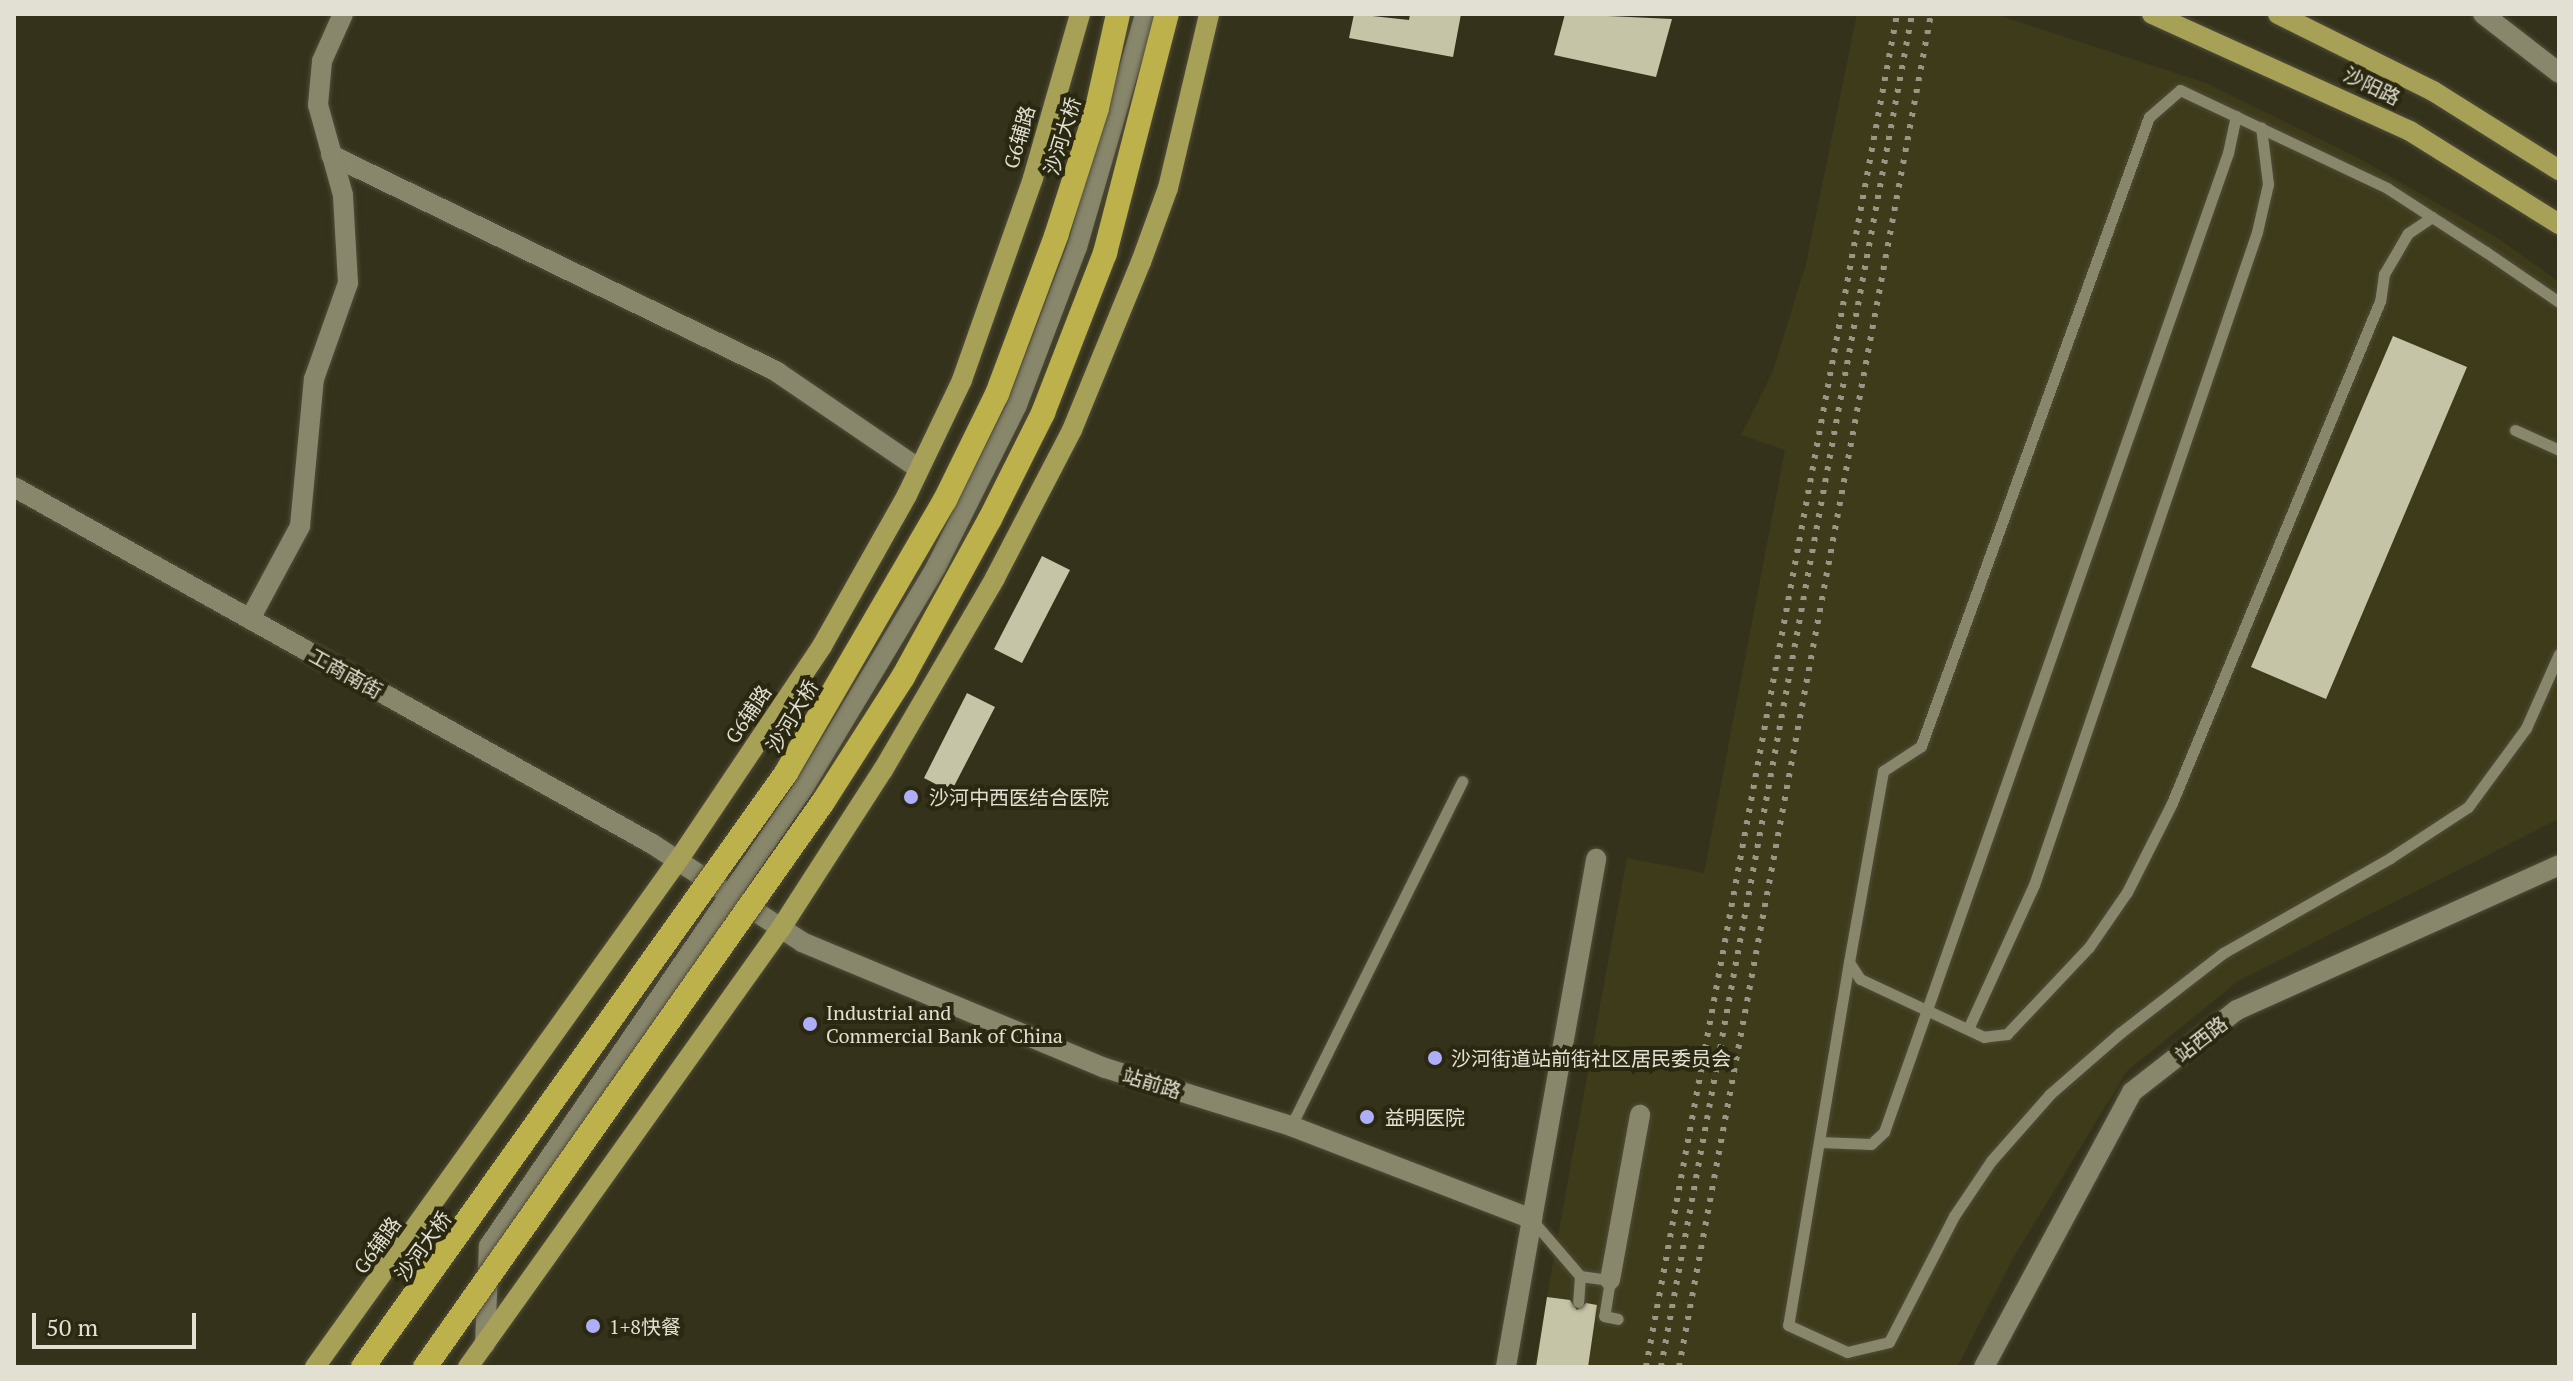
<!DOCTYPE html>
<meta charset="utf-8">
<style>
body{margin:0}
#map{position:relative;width:2573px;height:1381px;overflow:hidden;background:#35321b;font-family:"PT Serif","Noto Sans SC",serif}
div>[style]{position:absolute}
.built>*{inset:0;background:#3e3b1b}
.building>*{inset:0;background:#c6c4a7}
.roads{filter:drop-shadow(0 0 2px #504d3a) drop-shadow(0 0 2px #504d3a)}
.lane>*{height:11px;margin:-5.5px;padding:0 5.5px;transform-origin:5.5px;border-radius:5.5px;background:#88866b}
.street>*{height:20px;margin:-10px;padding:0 10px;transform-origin:10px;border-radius:10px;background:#88866b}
.secondary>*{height:20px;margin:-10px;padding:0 10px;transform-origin:10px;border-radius:10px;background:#88866b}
.primary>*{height:20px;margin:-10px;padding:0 10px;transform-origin:10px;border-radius:10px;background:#a7a057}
.rail>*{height:6px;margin-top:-3px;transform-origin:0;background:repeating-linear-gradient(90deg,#989685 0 4px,transparent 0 12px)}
.bridges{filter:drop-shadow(0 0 2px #504d3a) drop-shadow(0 0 2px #504d3a)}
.highway-bridge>*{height:24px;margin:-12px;padding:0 12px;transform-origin:12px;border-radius:12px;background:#bcb14a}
.dots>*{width:22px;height:22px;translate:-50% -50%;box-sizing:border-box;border:4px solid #2b2811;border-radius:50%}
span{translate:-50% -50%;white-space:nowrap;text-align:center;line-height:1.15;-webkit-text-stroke:8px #2b2811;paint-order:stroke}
.street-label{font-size:20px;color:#e1e0d2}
.poi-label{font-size:20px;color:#e1e0d2}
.left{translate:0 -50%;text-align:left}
.frame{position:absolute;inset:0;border:16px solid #e1e0d2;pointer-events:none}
.scale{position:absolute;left:32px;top:1313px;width:164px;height:36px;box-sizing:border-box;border:4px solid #e1e0d2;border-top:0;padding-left:10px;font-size:24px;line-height:28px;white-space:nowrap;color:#e1e0d2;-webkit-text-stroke:6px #2b2811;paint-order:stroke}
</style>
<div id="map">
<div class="built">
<div style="clip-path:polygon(1857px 14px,1994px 14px,2206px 83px,2360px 159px,2499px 239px,2559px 282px,2559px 819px,2238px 981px,2127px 1071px,2015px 1255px,1957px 1367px,1534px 1367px,1627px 858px,1704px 873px,1785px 450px,1741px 435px,1773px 371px,1806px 264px)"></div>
</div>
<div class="building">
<div style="clip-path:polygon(1354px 14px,1409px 20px,1410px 14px,1461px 14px,1453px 57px,1349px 38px)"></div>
<div style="clip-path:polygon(1565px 14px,1672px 19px,1656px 77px,1554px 55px)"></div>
<div style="clip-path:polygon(2393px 336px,2467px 367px,2326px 699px,2251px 667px)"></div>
<div style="clip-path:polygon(1042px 556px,1070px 570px,1022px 663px,994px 649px)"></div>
<div style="clip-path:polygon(967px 693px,995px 707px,951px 792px,924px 778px)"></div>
<div style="clip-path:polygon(1547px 1297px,1570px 1300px,1577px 1310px,1586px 1303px,1597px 1305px,1588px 1367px,1536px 1367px)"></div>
</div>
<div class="roads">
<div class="lane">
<div style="left:2432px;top:217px;width:29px;rotate:146deg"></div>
<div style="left:2408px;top:233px;width:48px;rotate:120.3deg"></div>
<div style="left:2384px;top:274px;width:27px;rotate:98deg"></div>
<div style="left:2380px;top:301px;width:543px;rotate:112.51deg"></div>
<div style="left:2172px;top:803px;width:100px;rotate:116.8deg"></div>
<div style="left:2127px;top:892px;width:67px;rotate:124.6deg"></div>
<div style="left:2089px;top:947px;width:120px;rotate:133.3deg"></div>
<div style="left:2007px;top:1034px;width:23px;rotate:173deg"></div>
<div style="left:1984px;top:1037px;width:137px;rotate:-154.9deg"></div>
<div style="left:1860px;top:979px;width:20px;rotate:-123deg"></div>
<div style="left:1849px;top:962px;width:194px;rotate:-79.9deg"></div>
<div style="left:1883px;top:771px;width:45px;rotate:-33.3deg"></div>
<div style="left:1921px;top:746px;width:669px;rotate:-70.08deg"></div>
<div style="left:2149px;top:117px;width:41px;rotate:-41.1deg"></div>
<div style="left:2180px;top:90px;width:229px;rotate:25.3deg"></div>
<div style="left:2387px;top:188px;width:118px;rotate:32.9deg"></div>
<div style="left:2486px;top:252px;width:88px;rotate:34.4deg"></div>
<div style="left:2515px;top:430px;width:48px;rotate:24.4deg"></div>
<div style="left:1849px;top:962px;width:368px;rotate:99.5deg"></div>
<div style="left:1788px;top:1325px;width:65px;rotate:24.6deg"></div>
<div style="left:1847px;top:1352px;width:43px;rotate:-13.4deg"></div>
<div style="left:1889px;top:1342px;width:142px;rotate:-62.7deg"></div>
<div style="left:1954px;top:1216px;width:66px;rotate:-56.1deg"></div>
<div style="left:1991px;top:1161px;width:89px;rotate:-48.6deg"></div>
<div style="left:2050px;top:1094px;width:93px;rotate:-41.1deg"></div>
<div style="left:2120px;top:1033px;width:130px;rotate:-37.8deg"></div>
<div style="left:2223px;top:953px;width:192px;rotate:-29.6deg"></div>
<div style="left:2390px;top:858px;width:93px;rotate:-33.2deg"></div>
<div style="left:2468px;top:807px;width:98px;rotate:-53.7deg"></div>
<div style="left:2526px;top:728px;width:81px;rotate:-66deg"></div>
<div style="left:1968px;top:1029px;width:158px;rotate:-65.4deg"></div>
<div style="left:2034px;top:885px;width:690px;rotate:-71.14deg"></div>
<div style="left:2257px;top:232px;width:49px;rotate:-77.1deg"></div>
<div style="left:2268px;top:184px;width:57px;rotate:-97deg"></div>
<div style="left:1291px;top:1126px;width:385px;rotate:-63.6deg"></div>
<div style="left:1819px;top:1142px;width:52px;rotate:2.2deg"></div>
<div style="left:1871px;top:1144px;width:18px;rotate:-43deg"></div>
<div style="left:1884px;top:1132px;width:1038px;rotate:-70.64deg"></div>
<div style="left:2228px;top:153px;width:38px;rotate:-78deg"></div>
<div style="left:1532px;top:1220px;width:74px;rotate:49.4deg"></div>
<div style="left:1580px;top:1276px;width:26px;rotate:94deg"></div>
<div style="left:1580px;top:1276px;width:30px;rotate:8deg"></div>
<div style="left:1610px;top:1280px;width:36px;rotate:99deg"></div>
<div style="left:1604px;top:1316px;width:14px;rotate:12deg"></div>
</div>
<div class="street">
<div style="left:2483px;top:14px;width:96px;rotate:37.8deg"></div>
<div style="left:331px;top:155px;width:496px;rotate:25.9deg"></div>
<div style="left:777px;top:372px;width:172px;rotate:34.3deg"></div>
<div style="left:250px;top:619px;width:106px;rotate:-61.7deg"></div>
<div style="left:300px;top:526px;width:148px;rotate:-84.6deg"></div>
<div style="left:314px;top:379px;width:102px;rotate:-70.5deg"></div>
<div style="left:348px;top:283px;width:88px;rotate:-93.3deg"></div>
<div style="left:343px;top:195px;width:93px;rotate:-105.5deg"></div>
<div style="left:318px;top:105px;width:44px;rotate:-84.8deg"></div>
<div style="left:322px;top:61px;width:51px;rotate:-65.9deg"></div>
<div style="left:1532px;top:1219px;width:366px;rotate:-79.9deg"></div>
<div style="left:1610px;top:1280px;width:168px;rotate:-79.7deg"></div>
<div style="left:485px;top:1344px;width:98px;rotate:-87.7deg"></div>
<div style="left:489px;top:1246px;width:557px;rotate:-55.54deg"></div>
<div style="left:804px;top:787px;width:257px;rotate:-59deg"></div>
<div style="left:936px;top:567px;width:181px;rotate:-63.4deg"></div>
<div style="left:1017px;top:405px;width:169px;rotate:-69.2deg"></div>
<div style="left:1077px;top:247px;width:243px;rotate:-73.7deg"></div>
</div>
<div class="secondary">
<div style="left:14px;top:487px;width:733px;rotate:29.22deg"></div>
<div style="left:654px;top:845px;width:177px;rotate:33.2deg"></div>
<div style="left:802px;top:942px;width:328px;rotate:22.6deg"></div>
<div style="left:1105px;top:1068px;width:195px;rotate:17.3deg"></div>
<div style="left:1291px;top:1126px;width:258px;rotate:21.1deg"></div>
<div style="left:1532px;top:1219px;width:150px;rotate:100deg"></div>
<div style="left:1984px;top:1367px;width:312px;rotate:-61.7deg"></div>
<div style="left:2132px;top:1092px;width:133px;rotate:-38deg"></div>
<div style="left:2237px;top:1010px;width:353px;rotate:-24.2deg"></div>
</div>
<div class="primary">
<div style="left:2152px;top:14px;width:283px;rotate:24.4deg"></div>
<div style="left:2410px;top:131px;width:176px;rotate:32deg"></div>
<div style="left:2278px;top:14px;width:173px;rotate:26.4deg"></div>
<div style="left:2433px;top:91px;width:149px;rotate:32.1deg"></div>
<div style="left:315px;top:1367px;width:625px;rotate:-54.38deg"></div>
<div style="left:679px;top:859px;width:257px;rotate:-56.1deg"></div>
<div style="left:822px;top:646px;width:173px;rotate:-60.6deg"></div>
<div style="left:907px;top:495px;width:127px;rotate:-64.4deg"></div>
<div style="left:962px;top:380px;width:214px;rotate:-70.6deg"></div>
<div style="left:1033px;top:178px;width:171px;rotate:-74deg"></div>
<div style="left:468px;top:1367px;width:539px;rotate:-54.51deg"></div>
<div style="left:781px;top:928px;width:188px;rotate:-57.2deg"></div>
<div style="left:883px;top:770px;width:222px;rotate:-59.7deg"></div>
<div style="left:995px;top:578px;width:167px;rotate:-62.5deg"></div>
<div style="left:1072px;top:430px;width:182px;rotate:-67.7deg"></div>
<div style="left:1141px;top:262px;width:79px;rotate:-70deg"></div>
<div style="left:1168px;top:188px;width:179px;rotate:-76.7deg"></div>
</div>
</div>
<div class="rail">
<div style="left:1646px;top:1367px;width:1376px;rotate:-79.49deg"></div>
<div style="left:1661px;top:1367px;width:1376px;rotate:-79.49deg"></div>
<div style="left:1679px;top:1367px;width:1376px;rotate:-79.45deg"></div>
</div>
<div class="bridges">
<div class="highway-bridge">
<div style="left:363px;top:1367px;width:729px;rotate:-54.54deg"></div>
<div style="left:786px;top:773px;width:316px;rotate:-59.8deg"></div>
<div style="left:945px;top:500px;width:118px;rotate:-63.9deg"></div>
<div style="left:997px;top:394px;width:169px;rotate:-69.5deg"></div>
<div style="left:1056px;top:236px;width:134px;rotate:-72.2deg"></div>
<div style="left:1097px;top:108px;width:96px;rotate:-77.4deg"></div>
<div style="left:425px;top:1367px;width:691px;rotate:-54.84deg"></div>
<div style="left:823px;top:802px;width:148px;rotate:-57.4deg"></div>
<div style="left:903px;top:677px;width:180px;rotate:-61.2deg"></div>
<div style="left:990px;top:519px;width:119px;rotate:-63.4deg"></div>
<div style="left:1043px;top:413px;width:172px;rotate:-68.8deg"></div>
<div style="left:1105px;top:253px;width:247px;rotate:-75.5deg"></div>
</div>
</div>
<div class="dots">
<div style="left:911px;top:797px;background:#aeaefb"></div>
<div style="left:810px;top:1024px;background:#aeaefb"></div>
<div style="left:1435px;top:1058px;background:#aeaefb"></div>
<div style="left:1367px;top:1117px;background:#aeaefb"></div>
<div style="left:593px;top:1326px;background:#aeaefb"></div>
</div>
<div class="street-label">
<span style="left:2372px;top:86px;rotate:26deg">沙阳路</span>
<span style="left:1062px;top:136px;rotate:-73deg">沙河大桥</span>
<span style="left:1019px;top:137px;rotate:-74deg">G6辅路</span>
<span style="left:346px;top:673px;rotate:29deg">工商南街</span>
<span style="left:748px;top:714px;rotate:-56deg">G6辅路</span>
<span style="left:792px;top:716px;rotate:-59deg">沙河大桥</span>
<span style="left:2201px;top:1039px;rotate:-38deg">站西路</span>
<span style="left:1152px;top:1083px;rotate:17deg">站前路</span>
<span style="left:377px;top:1245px;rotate:-54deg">G6辅路</span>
<span style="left:423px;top:1246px;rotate:-54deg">沙河大桥</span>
</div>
<div class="poi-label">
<span class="left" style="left:929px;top:797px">沙河中西医结合医院</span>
<span class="left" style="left:826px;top:1024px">Industrial and<br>Commercial Bank of China</span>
<span class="left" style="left:1451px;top:1058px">沙河街道站前街社区居民委员会</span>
<span class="left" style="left:1385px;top:1117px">益明医院</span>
<span class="left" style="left:609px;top:1326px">1+8快餐</span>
</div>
<div class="frame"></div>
<div class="scale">50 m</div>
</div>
